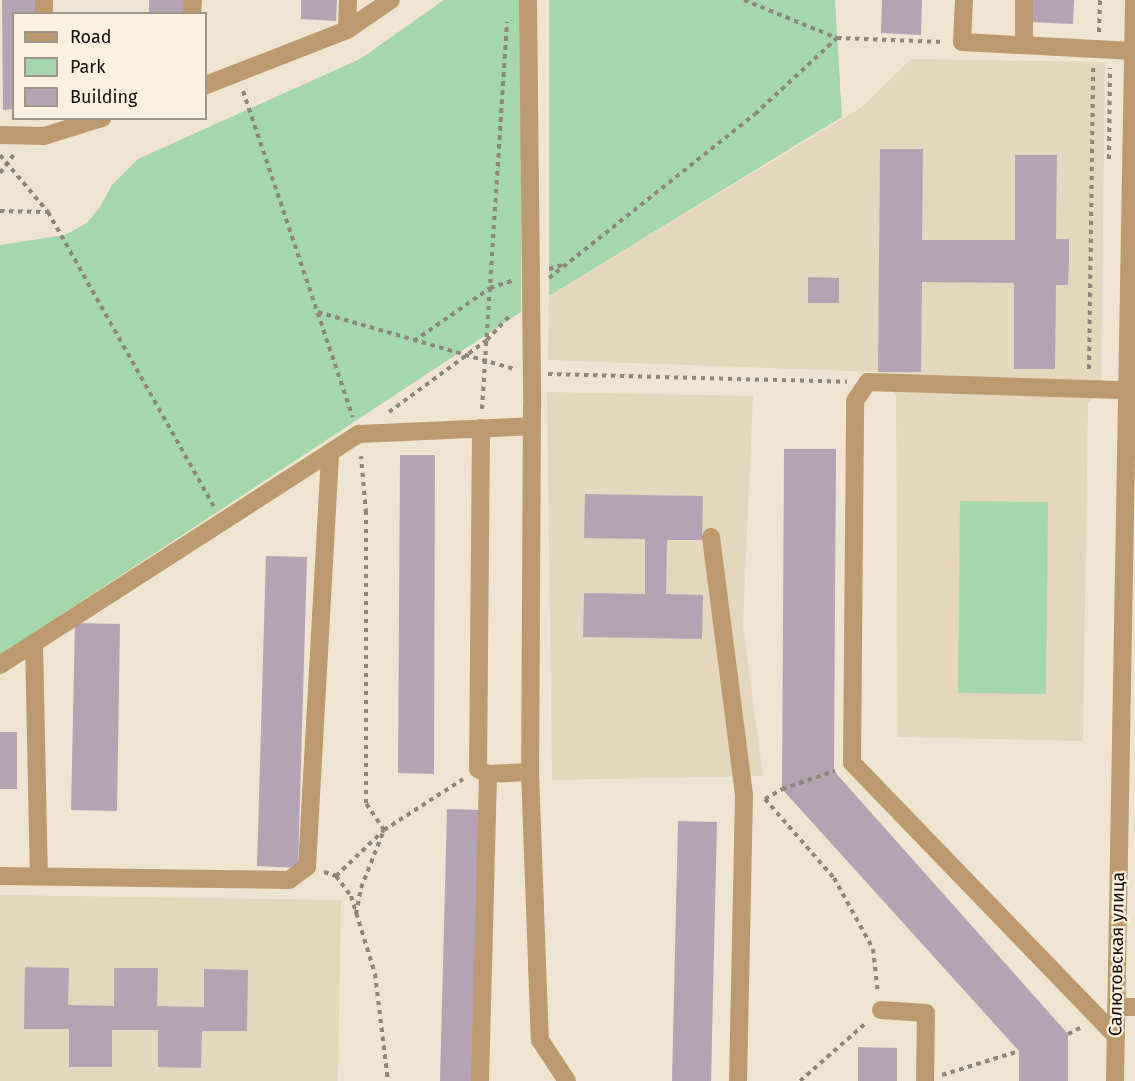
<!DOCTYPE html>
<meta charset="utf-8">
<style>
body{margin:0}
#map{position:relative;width:1135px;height:1081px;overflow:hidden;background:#eee4d1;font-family:"Fira Sans",sans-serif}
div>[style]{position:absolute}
.built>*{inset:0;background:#e4d7bd}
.green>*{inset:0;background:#a6d6ab}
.building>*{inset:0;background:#b4a4b3}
.path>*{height:4px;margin-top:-2px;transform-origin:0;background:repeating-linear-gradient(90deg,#8e8679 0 4.5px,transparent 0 9px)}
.minor>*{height:18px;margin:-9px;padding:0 9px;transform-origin:9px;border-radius:9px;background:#bc9a70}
span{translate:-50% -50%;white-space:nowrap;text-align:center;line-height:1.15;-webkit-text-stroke:4.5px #fbf1de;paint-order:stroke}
.street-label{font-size:18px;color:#130f09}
.legend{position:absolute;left:12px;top:12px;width:195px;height:108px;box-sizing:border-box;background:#fbf1de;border:2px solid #9e9789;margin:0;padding:8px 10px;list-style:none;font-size:18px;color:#130f09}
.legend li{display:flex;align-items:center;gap:12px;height:30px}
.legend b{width:30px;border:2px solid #9e9789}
</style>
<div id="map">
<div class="built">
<div style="clip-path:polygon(911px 59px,1105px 62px,1101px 390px,1088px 404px,1083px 741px,898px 737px,896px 396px,878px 372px,548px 360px,549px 296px,862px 107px)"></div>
<div style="clip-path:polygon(547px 392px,753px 396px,743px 625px,763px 776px,552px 780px)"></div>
<div style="clip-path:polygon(0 895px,341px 900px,338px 1081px,0 1081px)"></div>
</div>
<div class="green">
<div style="clip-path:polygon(444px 0,521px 0,521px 312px,0 655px,0 245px,65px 235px,87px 223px,100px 207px,112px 185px,138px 159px,360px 59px)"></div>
<div style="clip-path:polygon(549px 0,835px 0,842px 117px,549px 296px)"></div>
<div style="clip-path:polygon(960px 501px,1048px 502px,1046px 694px,958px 693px)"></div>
</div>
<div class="building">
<div style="clip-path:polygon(2px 0,35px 0,35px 14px,14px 14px,14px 109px,3px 110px)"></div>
<div style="clip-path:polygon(149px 0,185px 0,185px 14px,149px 14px)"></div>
<div style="clip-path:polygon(301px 0,337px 0,336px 21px,301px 19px)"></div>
<div style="clip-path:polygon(882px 0,922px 0,921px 35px,881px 33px)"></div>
<div style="clip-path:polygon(1030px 0,1074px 0,1073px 24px,1030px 22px)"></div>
<div style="clip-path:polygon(880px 149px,923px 149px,922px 240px,1015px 240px,1015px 155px,1057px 155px,1056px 239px,1069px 239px,1069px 262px,1068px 285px,1056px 285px,1055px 369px,1014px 369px,1014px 283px,922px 282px,921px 372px,878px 372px)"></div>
<div style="clip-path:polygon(808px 277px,839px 278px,839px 303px,808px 303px)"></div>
<div style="clip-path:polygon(784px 449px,836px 449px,834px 771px,1068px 1034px,1068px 1081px,1019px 1081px,1019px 1051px,782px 789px)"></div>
<div style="clip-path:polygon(400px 455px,435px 455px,434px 774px,398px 773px)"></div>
<div style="clip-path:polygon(585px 494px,703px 496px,702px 540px,667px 540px,666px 594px,703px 595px,702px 639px,583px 637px,584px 593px,645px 594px,645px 539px,584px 538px)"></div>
<div style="clip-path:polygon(266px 556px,307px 557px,298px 868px,257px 866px)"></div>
<div style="clip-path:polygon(75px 623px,120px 624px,117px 811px,71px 810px)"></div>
<div style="clip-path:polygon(0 732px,17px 732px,17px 789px,0 789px)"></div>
<div style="clip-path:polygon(447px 809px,482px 810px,474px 1081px,440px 1081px)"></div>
<div style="clip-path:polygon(678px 821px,717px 822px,711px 1081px,672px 1081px)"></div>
<div style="clip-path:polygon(25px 967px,69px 968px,68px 1005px,114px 1006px,114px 968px,158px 968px,157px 1006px,204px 1007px,204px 969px,248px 970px,247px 1031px,202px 1031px,201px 1068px,158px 1067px,158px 1030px,112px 1030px,112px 1067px,69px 1067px,69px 1029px,24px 1029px)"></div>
<div style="clip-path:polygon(858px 1047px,897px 1048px,897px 1081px,858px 1081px)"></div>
</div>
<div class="path">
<div style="left:744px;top:0;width:100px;rotate:22.2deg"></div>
<div style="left:837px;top:38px;width:106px;rotate:2.2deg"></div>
<div style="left:1099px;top:32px;width:32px;rotate:-88deg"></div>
<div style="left:243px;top:91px;width:344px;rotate:71.4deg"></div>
<div style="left:0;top:155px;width:75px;rotate:49.9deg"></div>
<div style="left:48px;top:212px;width:338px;rotate:60.6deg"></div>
<div style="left:1109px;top:159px;width:91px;rotate:-89.4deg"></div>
<div style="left:0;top:173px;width:25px;rotate:-53deg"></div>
<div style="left:0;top:211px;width:47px;rotate:1.2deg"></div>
<div style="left:549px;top:269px;width:17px;rotate:-17deg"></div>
<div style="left:549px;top:278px;width:263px;rotate:-38.5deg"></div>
<div style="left:755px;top:114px;width:112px;rotate:-42.8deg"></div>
<div style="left:318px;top:312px;width:204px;rotate:16.2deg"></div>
<div style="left:414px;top:341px;width:93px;rotate:-34.9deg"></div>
<div style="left:490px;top:288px;width:25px;rotate:-18deg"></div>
<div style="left:1089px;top:369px;width:301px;rotate:-89.2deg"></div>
<div style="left:548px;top:374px;width:299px;rotate:1.5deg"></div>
<div style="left:482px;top:409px;width:388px;rotate:-86.3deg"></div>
<div style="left:389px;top:412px;width:122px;rotate:-36.3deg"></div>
<div style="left:487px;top:340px;width:35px;rotate:-47deg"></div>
<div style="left:765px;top:799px;width:105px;rotate:48.9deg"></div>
<div style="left:834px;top:878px;width:81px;rotate:61.2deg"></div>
<div style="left:873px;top:949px;width:45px;rotate:83.7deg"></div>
<div style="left:765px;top:799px;width:20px;rotate:-30deg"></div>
<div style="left:782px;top:789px;width:56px;rotate:-18.8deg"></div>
<div style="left:324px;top:872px;width:13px;rotate:18deg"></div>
<div style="left:336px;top:876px;width:25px;rotate:53deg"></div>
<div style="left:351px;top:896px;width:82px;rotate:72.9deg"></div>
<div style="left:375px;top:974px;width:108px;rotate:83.1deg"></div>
<div style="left:336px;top:876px;width:66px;rotate:-43.8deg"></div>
<div style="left:384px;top:830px;width:94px;rotate:-32.8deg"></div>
<div style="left:356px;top:914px;width:26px;rotate:-79deg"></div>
<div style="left:361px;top:888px;width:62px;rotate:-68.4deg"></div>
<div style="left:384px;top:830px;width:32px;rotate:-124deg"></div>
<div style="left:366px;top:803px;width:290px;rotate:-90deg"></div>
<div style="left:366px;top:513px;width:57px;rotate:-95deg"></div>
<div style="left:1068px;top:1034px;width:16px;rotate:-27deg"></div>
<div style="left:942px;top:1075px;width:81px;rotate:-17.3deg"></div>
<div style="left:800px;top:1081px;width:89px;rotate:-41.4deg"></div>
</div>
<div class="minor">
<div style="left:44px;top:0;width:14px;rotate:90deg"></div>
<div style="left:528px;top:0;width:407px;rotate:89.4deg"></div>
<div style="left:532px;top:407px;width:365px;rotate:90.3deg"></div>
<div style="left:530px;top:772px;width:268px;rotate:87.9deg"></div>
<div style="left:540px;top:1040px;width:49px;rotate:56.6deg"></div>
<div style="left:964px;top:0;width:42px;rotate:92.7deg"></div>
<div style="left:962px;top:42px;width:171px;rotate:3deg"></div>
<div style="left:192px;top:14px;width:14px;rotate:-86deg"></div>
<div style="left:347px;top:30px;width:30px;rotate:-88deg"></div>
<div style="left:1024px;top:45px;width:45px;rotate:-90deg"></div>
<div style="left:206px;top:85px;width:151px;rotate:-21.3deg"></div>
<div style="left:347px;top:30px;width:53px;rotate:-34.3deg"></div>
<div style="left:0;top:135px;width:44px;rotate:1.3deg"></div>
<div style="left:44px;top:136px;width:61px;rotate:-17.2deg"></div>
<div style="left:481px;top:428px;width:341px;rotate:90.5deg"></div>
<div style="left:478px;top:769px;width:11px;rotate:27deg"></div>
<div style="left:488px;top:774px;width:42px;rotate:-2.7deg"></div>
<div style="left:711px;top:537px;width:260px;rotate:82.7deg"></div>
<div style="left:744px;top:795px;width:286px;rotate:91.2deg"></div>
<div style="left:34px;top:643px;width:232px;rotate:88.8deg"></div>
<div style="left:0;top:665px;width:427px;rotate:-32.8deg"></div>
<div style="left:359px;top:434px;width:173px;rotate:-2.6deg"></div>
<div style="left:0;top:876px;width:289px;rotate:0.8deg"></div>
<div style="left:289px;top:880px;width:22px;rotate:-36deg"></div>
<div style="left:307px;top:867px;width:412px;rotate:-86.8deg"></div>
<div style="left:1117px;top:1007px;width:18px"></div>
<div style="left:881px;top:1010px;width:45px;rotate:3.8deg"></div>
<div style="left:926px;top:1013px;width:68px;rotate:90.8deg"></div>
<div style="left:1116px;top:1036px;width:380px;rotate:-134deg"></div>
<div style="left:852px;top:763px;width:362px;rotate:-89.5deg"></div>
<div style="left:855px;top:401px;width:23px;rotate:-56deg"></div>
<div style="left:868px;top:382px;width:259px;rotate:1.8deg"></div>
<div style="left:480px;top:1081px;width:307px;rotate:-88.5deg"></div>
<div style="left:1115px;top:1081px;width:1081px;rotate:-88.99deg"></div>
</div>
<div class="street-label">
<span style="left:1117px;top:954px;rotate:-89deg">Салютовская улица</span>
</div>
<ul class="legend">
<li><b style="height:8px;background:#bc9a70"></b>Road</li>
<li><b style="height:16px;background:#a6d6ab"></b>Park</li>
<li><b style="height:16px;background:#b4a4b3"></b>Building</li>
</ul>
</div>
